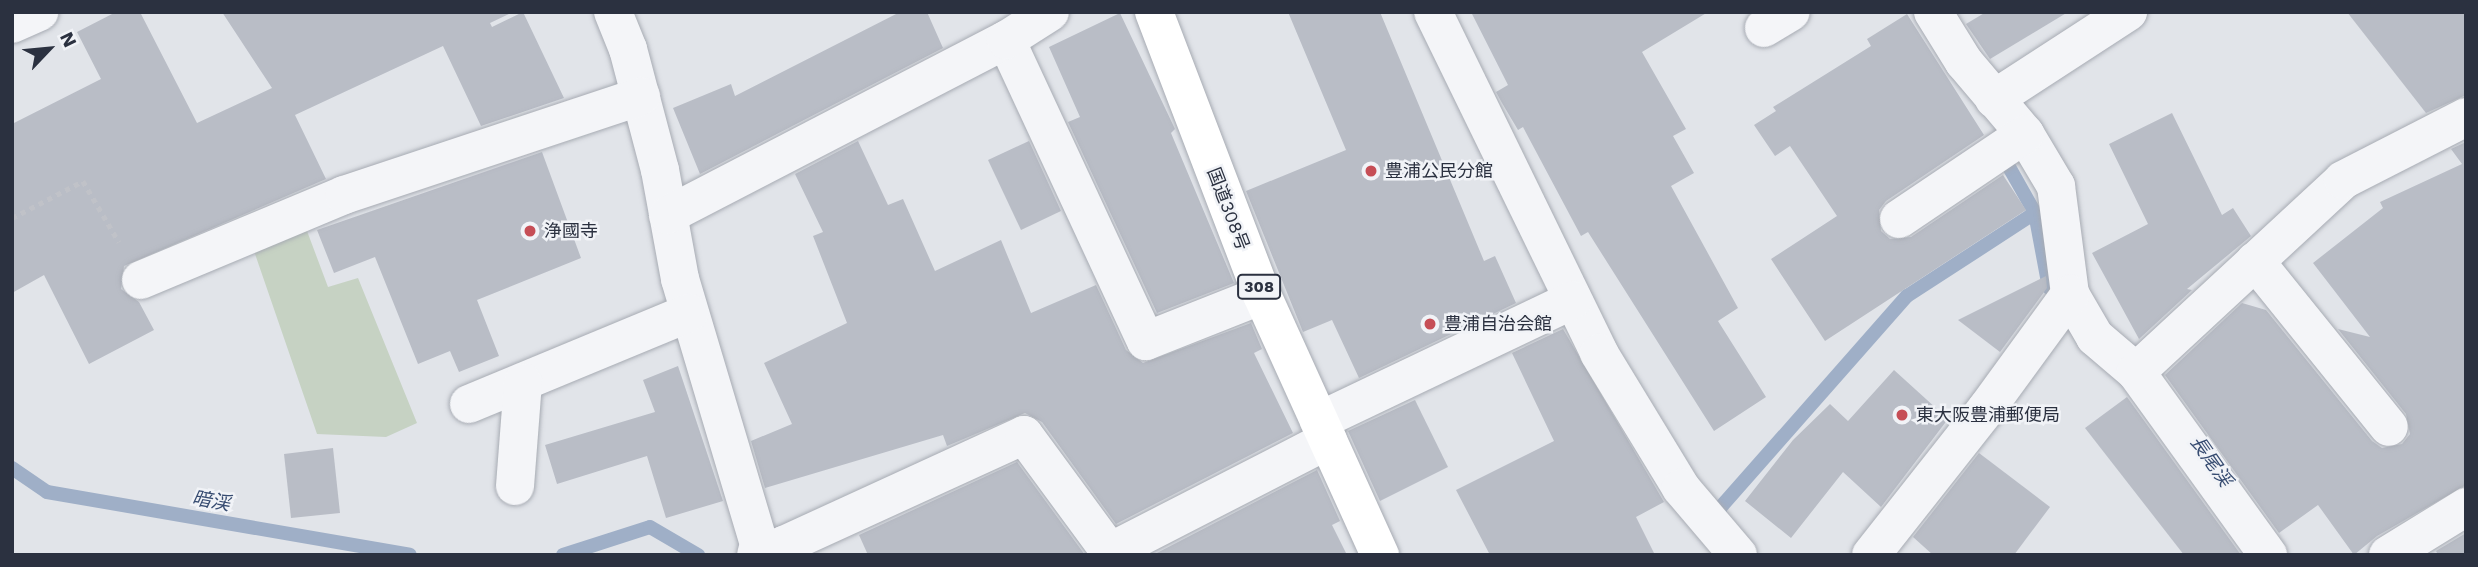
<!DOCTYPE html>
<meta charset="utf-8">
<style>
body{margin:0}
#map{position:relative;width:2478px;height:567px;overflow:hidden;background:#e1e4e9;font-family:"Work Sans","Noto Sans JP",sans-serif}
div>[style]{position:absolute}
.green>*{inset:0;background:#c6d2c3}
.stream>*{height:14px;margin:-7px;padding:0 7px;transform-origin:7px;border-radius:7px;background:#9fafc7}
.building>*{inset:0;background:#b9bdc6}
.path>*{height:4.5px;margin-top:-2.25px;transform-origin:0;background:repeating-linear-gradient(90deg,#c0c2c8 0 5px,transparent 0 10px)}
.roads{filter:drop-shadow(0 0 2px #a7abb3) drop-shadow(0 0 2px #a7abb3)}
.minor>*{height:38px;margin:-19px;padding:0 19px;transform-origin:19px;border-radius:19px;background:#f4f5f8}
.highway>*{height:38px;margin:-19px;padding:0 19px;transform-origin:19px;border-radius:19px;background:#fff}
.dots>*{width:19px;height:19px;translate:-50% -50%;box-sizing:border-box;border:4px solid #f1f3f7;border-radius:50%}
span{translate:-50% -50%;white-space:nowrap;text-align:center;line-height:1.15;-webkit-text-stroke:5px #f1f3f7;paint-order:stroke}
.shield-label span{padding:2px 5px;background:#f1f3f7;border:2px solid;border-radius:5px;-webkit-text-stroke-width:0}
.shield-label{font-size:16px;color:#2b3140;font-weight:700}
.poi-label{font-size:18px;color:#2b3140}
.left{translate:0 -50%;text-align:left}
.street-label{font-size:18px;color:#2b3140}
.water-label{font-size:19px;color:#374c71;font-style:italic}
.frame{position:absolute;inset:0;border:14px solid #2b3140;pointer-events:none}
.north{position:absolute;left:14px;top:14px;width:70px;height:70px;-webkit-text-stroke:5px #f1f3f7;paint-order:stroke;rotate:64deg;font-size:19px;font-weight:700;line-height:28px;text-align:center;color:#2b3140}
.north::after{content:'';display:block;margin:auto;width:24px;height:32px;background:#2b3140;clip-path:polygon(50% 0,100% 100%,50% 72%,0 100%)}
</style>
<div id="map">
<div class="green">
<div style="clip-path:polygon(307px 231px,328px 287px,358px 278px,417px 423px,386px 437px,317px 434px,254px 251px)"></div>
</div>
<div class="stream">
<div style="left:2009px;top:167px;width:53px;rotate:60.5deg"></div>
<div style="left:2035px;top:213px;width:76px;rotate:79.4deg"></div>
<div style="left:12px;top:468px;width:42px;rotate:34.4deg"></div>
<div style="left:47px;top:492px;width:368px;rotate:9.8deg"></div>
<div style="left:1719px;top:522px;width:14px;rotate:-86deg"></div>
<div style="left:1720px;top:508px;width:283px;rotate:-48.6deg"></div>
<div style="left:1907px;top:296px;width:153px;rotate:-33deg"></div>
<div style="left:563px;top:555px;width:91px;rotate:-17.8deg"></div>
<div style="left:650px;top:527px;width:56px;rotate:30.3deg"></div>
</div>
<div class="building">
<div style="clip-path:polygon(116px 12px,140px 12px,197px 123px,272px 88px,222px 12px,513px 12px,490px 23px,492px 27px,523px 12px,564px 98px,481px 126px,443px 46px,295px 115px,326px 179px,124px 266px,121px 289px,139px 302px,154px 330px,89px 364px,44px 275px,12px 293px,12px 124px,101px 79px,77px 32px)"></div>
<div style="clip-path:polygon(900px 12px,927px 12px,943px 48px,700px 174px,673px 108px,731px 84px,735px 96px)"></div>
<div style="clip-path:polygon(1288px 12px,1380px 12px,1484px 261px,1495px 256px,1516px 303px,1359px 378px,1332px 320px,1303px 332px,1246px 191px,1346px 150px)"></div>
<div style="clip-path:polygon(1471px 12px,1708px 12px,1642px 52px,1686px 129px,1673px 136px,1694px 173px,1671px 186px,1738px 308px,1718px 321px,1766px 397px,1714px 431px,1588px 232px,1581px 236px,1523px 127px,1518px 130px,1502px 103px,1496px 92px,1508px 85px)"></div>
<div style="clip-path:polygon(1986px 12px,2068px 12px,1990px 59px,1966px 24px)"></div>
<div style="clip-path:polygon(2347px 12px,2466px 12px,2466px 95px,2426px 113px)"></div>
<div style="clip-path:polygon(1120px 13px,1175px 129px,1171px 133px,1234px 283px,1157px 313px,1068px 122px,1080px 117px,1049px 47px)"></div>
<div style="clip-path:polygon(1907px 14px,1984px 135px,1886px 201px,1879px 210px,1881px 231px,1890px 239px,1911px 237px,2003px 175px,2026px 210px,1825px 341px,1771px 259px,1837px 216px,1790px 146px,1775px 156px,1754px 125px,1776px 111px,1773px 107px,1871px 46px,1867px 39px)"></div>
<div style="clip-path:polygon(2172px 113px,2222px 215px,2233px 208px,2251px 236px,2187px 289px,2192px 290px,2139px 339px,2092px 253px,2148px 224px,2109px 144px)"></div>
<div style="clip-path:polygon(858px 141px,888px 205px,903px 199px,935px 271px,1001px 240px,1031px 313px,1096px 285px,1126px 350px,1143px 363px,1251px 323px,1262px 349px,1254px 353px,1293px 433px,1116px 524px,1042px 422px,1025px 413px,947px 446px,943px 435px,765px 488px,751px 441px,792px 424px,764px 363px,847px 323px,813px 236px,823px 232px,795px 174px)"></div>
<div style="clip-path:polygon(1029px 141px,1061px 211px,1021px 230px,988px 160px)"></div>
<div style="clip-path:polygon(2466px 142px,2466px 485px,2377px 536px,2354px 555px,2318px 505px,2279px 533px,2165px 375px,2242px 303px,2266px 310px,2372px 441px,2382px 448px,2402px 444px,2410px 434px,2406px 414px,2338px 329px,2370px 337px,2313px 263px,2383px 208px,2380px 202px,2462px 164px,2451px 149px)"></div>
<div style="clip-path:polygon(542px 152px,581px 258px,477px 300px,499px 356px,459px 372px,450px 351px,418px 364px,375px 257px,334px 273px,317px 230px)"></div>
<div style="clip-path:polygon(2046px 276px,2047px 288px,2000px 352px,1958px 320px)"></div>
<div style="clip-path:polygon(1563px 329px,1664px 502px,1636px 517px,1655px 555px,1490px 555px,1456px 490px,1554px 441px,1512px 353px)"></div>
<div style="clip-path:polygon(678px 366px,723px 501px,666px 518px,647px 456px,557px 484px,545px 445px,655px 412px,643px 380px)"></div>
<div style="clip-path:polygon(1894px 370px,1948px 419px,1881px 507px,1843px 472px,1791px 538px,1745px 501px,1793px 440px,1830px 404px,1848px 421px)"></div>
<div style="clip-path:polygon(2127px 397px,2241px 555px,2184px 555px,2085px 428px)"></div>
<div style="clip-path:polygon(1415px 400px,1448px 467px,1380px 501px,1348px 431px)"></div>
<div style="clip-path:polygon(333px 448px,340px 513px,291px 518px,284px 454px)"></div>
<div style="clip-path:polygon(1979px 453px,2050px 507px,2014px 555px,1933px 555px,1913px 537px)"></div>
<div style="clip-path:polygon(1017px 462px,1085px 555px,868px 555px,859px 535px)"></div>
<div style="clip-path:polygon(1317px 470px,1340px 521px,1332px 525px,1347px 555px,1153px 555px)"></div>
<div style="clip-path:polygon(2466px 533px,2466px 555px,2438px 555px,2436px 551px)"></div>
</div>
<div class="path">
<div style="left:12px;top:218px;width:80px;rotate:-27.5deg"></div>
<div style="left:83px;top:181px;width:71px;rotate:59.5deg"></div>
</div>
<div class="roads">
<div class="minor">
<div style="left:613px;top:12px;width:40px;rotate:68deg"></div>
<div style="left:628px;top:49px;width:125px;rotate:75.2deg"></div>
<div style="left:660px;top:170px;width:111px;rotate:79.6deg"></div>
<div style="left:680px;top:279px;width:277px;rotate:73.4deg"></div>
<div style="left:759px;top:544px;width:11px;rotate:105deg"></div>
<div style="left:1433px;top:12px;width:379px;rotate:64deg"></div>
<div style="left:1599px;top:353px;width:158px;rotate:58.7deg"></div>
<div style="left:1681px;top:488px;width:88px;rotate:49.6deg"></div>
<div style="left:1933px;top:12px;width:59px;rotate:58.2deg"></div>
<div style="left:1964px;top:62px;width:94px;rotate:49.7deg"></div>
<div style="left:2025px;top:134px;width:61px;rotate:59.2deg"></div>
<div style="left:2056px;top:186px;width:109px;rotate:82.6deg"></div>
<div style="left:2070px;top:294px;width:50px;rotate:59.8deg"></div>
<div style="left:2095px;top:337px;width:54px;rotate:40.5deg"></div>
<div style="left:2136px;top:372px;width:226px;rotate:54.2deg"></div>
<div style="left:12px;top:24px;width:30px;rotate:-24deg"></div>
<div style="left:1764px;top:28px;width:31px;rotate:-31deg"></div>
<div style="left:1006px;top:40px;width:332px;rotate:65.1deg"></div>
<div style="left:1146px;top:341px;width:125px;rotate:-21.6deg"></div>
<div style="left:1994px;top:99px;width:160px;rotate:-33deg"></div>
<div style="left:668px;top:215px;width:381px;rotate:-27.4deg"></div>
<div style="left:1006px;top:40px;width:52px;rotate:-32.5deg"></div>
<div style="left:1899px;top:219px;width:152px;rotate:-34deg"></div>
<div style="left:2255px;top:261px;width:213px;rotate:51.1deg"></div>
<div style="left:141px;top:280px;width:220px;rotate:-22.7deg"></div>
<div style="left:344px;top:195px;width:313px;rotate:-18.4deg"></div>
<div style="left:2136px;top:372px;width:282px;rotate:-42.8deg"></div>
<div style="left:2343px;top:180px;width:138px;rotate:-27.1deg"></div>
<div style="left:469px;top:404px;width:238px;rotate:-22.5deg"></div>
<div style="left:1319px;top:421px;width:281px;rotate:-25.5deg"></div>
<div style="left:515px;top:486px;width:104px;rotate:-85.6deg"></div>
<div style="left:1110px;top:552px;width:245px;rotate:-27.2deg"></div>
<div style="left:790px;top:555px;width:12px;rotate:-121deg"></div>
<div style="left:784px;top:545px;width:264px;rotate:-24.6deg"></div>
<div style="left:1024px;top:435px;width:149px;rotate:53.7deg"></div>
<div style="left:1871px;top:555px;width:187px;rotate:-51.7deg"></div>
<div style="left:1987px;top:408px;width:141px;rotate:-53.9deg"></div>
<div style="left:2388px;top:555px;width:92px;rotate:-31.6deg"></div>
</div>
<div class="highway">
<div style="left:1154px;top:12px;width:303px;rotate:69.1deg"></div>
<div style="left:1262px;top:295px;width:286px;rotate:65.6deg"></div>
</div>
</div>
<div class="dots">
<div style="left:1371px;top:171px;background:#c64e56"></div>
<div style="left:530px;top:231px;background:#c64e56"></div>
<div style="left:1430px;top:324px;background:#c64e56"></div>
<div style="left:1902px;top:415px;background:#c64e56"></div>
</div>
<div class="shield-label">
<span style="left:1259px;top:287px">308</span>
</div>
<div class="poi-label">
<span class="left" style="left:1385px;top:171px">豊浦公民分館</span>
<span class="left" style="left:544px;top:231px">浄國寺</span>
<span class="left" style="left:1444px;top:324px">豊浦自治会館</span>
<span class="left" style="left:1916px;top:415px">東大阪豊浦郵便局</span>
</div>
<div class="street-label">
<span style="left:1228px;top:209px;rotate:69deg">国道308号</span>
</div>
<div class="water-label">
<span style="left:2211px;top:461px;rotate:55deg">長尾渓</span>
<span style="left:211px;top:501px;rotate:10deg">暗渓</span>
</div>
<div class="frame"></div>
<div class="north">N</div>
</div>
